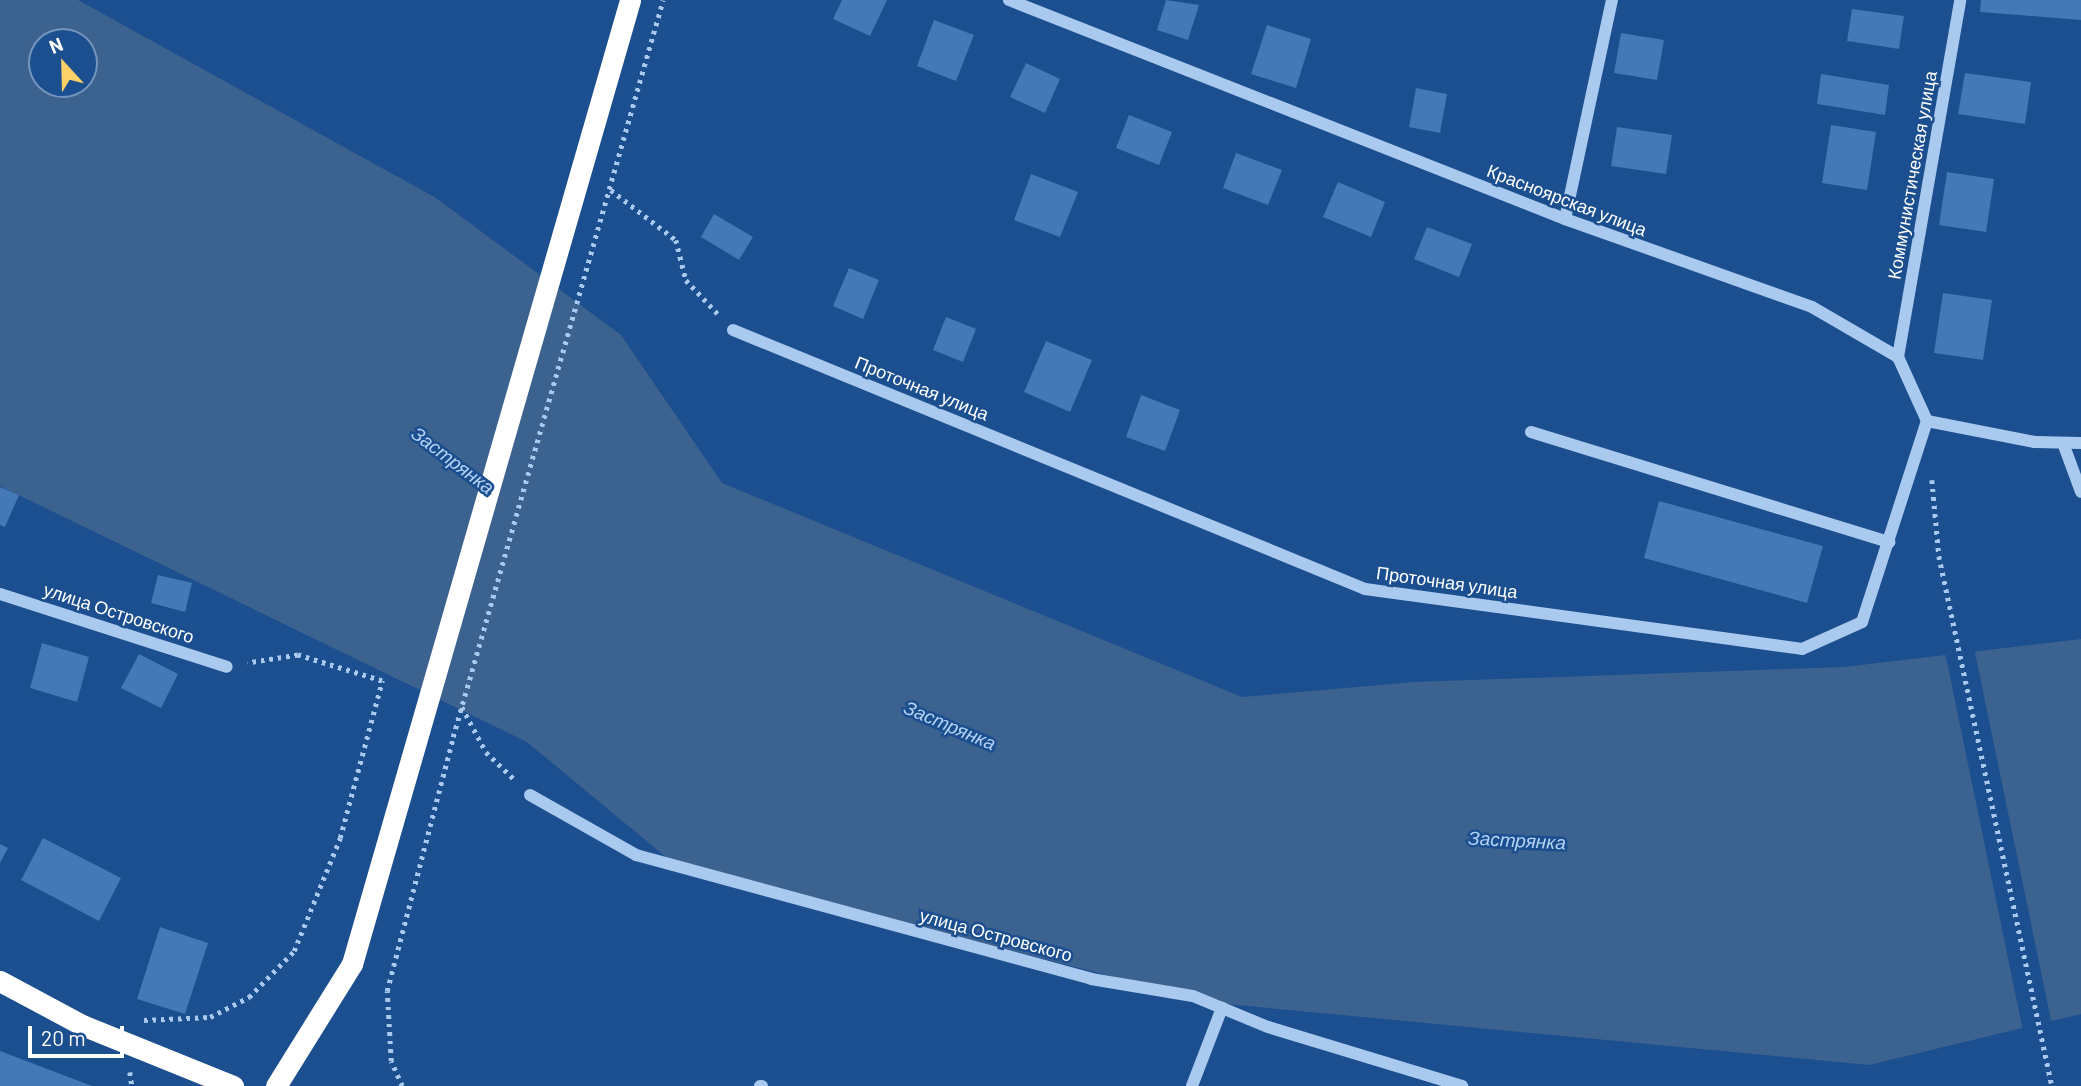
<!DOCTYPE html>
<meta charset="utf-8">
<style>
body{margin:0}
#map{position:relative;width:2081px;height:1086px;overflow:hidden;background:#1b4f8f;font-family:Barlow,sans-serif}
div>[style]{position:absolute}
.water>*{inset:0;background:#3c6290}
.pier>*{inset:0;background:#1b4f8f}
.building>*{inset:0;background:#4478b7}
.path>*{height:4.5px;margin-top:-2.25px;transform-origin:0;background:repeating-linear-gradient(90deg,#a9c9ee 0 3.5px,transparent 0 8.5px)}
.minor>*{height:12px;margin:-6px;padding:0 6px;transform-origin:6px;border-radius:6px;background:#a9c9ee}
.highway>*{height:21px;margin:-10.5px;padding:0 10.5px;transform-origin:10.5px;border-radius:10.5px;background:#fff}
span{translate:-50% -50%;white-space:nowrap;text-align:center;line-height:1.15;-webkit-text-stroke:5px #1b4f8f;paint-order:stroke}
.street-label{font-size:18px;color:#fff}
.water-label{font-size:19px;color:#b5d3f5;font-style:italic}
.north{position:absolute;left:28px;top:28px;width:70px;height:70px;box-sizing:border-box;background:#1b4f8f;border:2px solid #7695bc;border-radius:50%;rotate:338deg;font-size:19px;font-weight:700;line-height:28px;text-align:center;color:#fff}
.north::after{content:'';display:block;margin:auto;width:24px;height:32px;background:#ffd166;clip-path:polygon(50% 0,100% 100%,50% 72%,0 100%)}
.scale{position:absolute;left:28px;top:1026px;width:96px;height:32px;box-sizing:border-box;border:4px solid #fff;border-top:0;padding-left:9px;font-size:21px;line-height:24px;white-space:nowrap;color:#fff;-webkit-text-stroke:5px #1b4f8f;paint-order:stroke}
</style>
<div id="map">
<div class="water">
<div style="clip-path:polygon(evenodd,0 0,78px 0,436px 198px,621px 335px,722px 483px,1242px 697px,1415px 682px,1844px 667px,2081px 639px,2081px 1014px,1869px 1065px,1216px 1003px,674px 864px,527px 742px,0 486px,0 0,42px 42px,84px 42px,84px 84px,42px 84px,42px 42px)"></div>
</div>
<div class="pier">
<div style="clip-path:polygon(1974px 648px,2052px 1025px,2023px 1031px,1945px 652px)"></div>
</div>
<div class="building">
<div style="clip-path:polygon(842px 0,887px 0,870px 36px,833px 19px)"></div>
<div style="clip-path:polygon(1166px 0,1199px 5px,1188px 40px,1157px 30px)"></div>
<div style="clip-path:polygon(1981px 0,2081px 0,2081px 20px,1980px 12px)"></div>
<div style="clip-path:polygon(1852px 9px,1904px 16px,1899px 49px,1847px 41px)"></div>
<div style="clip-path:polygon(934px 20px,974px 35px,956px 81px,917px 66px)"></div>
<div style="clip-path:polygon(1267px 25px,1311px 39px,1296px 88px,1251px 74px)"></div>
<div style="clip-path:polygon(1621px 33px,1664px 40px,1657px 80px,1614px 73px)"></div>
<div style="clip-path:polygon(1026px 63px,1060px 79px,1045px 113px,1010px 97px)"></div>
<div style="clip-path:polygon(1965px 73px,2031px 82px,2025px 124px,1958px 114px)"></div>
<div style="clip-path:polygon(1821px 74px,1889px 85px,1885px 115px,1817px 104px)"></div>
<div style="clip-path:polygon(1416px 88px,1447px 94px,1440px 133px,1409px 127px)"></div>
<div style="clip-path:polygon(1129px 115px,1172px 132px,1159px 165px,1116px 148px)"></div>
<div style="clip-path:polygon(1831px 125px,1876px 132px,1867px 190px,1822px 183px)"></div>
<div style="clip-path:polygon(1617px 127px,1672px 135px,1666px 174px,1611px 166px)"></div>
<div style="clip-path:polygon(1236px 153px,1282px 170px,1268px 205px,1223px 188px)"></div>
<div style="clip-path:polygon(1947px 172px,1994px 179px,1986px 232px,1939px 225px)"></div>
<div style="clip-path:polygon(1031px 174px,1078px 192px,1060px 237px,1014px 220px)"></div>
<div style="clip-path:polygon(1338px 182px,1385px 202px,1371px 237px,1323px 217px)"></div>
<div style="clip-path:polygon(714px 214px,753px 237px,739px 260px,701px 237px)"></div>
<div style="clip-path:polygon(1427px 227px,1472px 244px,1459px 277px,1414px 259px)"></div>
<div style="clip-path:polygon(849px 268px,879px 280px,863px 319px,833px 306px)"></div>
<div style="clip-path:polygon(1943px 293px,1992px 300px,1983px 360px,1934px 353px)"></div>
<div style="clip-path:polygon(946px 317px,976px 329px,963px 362px,933px 350px)"></div>
<div style="clip-path:polygon(1046px 341px,1092px 360px,1070px 412px,1024px 392px)"></div>
<div style="clip-path:polygon(1141px 395px,1180px 410px,1165px 451px,1126px 437px)"></div>
<div style="clip-path:polygon(0 487px,19px 495px,5px 527px,0 525px)"></div>
<div style="clip-path:polygon(1659px 501px,1823px 546px,1807px 603px,1644px 558px)"></div>
<div style="clip-path:polygon(158px 575px,192px 583px,185px 612px,151px 603px)"></div>
<div style="clip-path:polygon(42px 643px,89px 657px,77px 702px,30px 688px)"></div>
<div style="clip-path:polygon(139px 654px,178px 674px,161px 708px,121px 688px)"></div>
<div style="clip-path:polygon(43px 838px,121px 878px,99px 921px,21px 880px)"></div>
<div style="clip-path:polygon(0 844px,8px 848px,0 863px)"></div>
<div style="clip-path:polygon(160px 927px,208px 943px,185px 1014px,137px 999px)"></div>
<div style="clip-path:polygon(0 1051px,92px 1086px,0 1086px)"></div>
</div>
<div class="path">
<div style="left:611px;top:190px;width:82px;rotate:37.6deg"></div>
<div style="left:676px;top:240px;width:41px;rotate:76deg"></div>
<div style="left:686px;top:280px;width:47px;rotate:46.7deg"></div>
<div style="left:1932px;top:480px;width:76px;rotate:84.7deg"></div>
<div style="left:1939px;top:556px;width:542px;rotate:77.96deg"></div>
<div style="left:462px;top:707px;width:51px;rotate:61.9deg"></div>
<div style="left:486px;top:752px;width:42px;rotate:44deg"></div>
<div style="left:144px;top:1020px;width:66px;rotate:-2.6deg"></div>
<div style="left:210px;top:1017px;width:44px;rotate:-27.1deg"></div>
<div style="left:249px;top:997px;width:64px;rotate:-45.6deg"></div>
<div style="left:294px;top:951px;width:122px;rotate:-67.8deg"></div>
<div style="left:340px;top:838px;width:163px;rotate:-75deg"></div>
<div style="left:382px;top:681px;width:88px;rotate:-162.8deg"></div>
<div style="left:298px;top:655px;width:51px;rotate:170.9deg"></div>
<div style="left:130px;top:1072px;width:14px;rotate:82deg"></div>
<div style="left:402px;top:1086px;width:27px;rotate:-114deg"></div>
<div style="left:391px;top:1061px;width:70px;rotate:-93.3deg"></div>
<div style="left:387px;top:991px;width:262px;rotate:-75.4deg"></div>
<div style="left:453px;top:737px;width:766px;rotate:-74.1deg"></div>
</div>
<div class="minor">
<div style="left:1009px;top:0;width:598px;rotate:21.5deg"></div>
<div style="left:1565px;top:219px;width:262px;rotate:19.6deg"></div>
<div style="left:1812px;top:307px;width:99px;rotate:30.2deg"></div>
<div style="left:1898px;top:357px;width:70px;rotate:65.6deg"></div>
<div style="left:1927px;top:421px;width:110px;rotate:11deg"></div>
<div style="left:2035px;top:442px;width:46px;rotate:1.2deg"></div>
<div style="left:1565px;top:219px;width:224px;rotate:-77.9deg"></div>
<div style="left:733px;top:330px;width:683px;rotate:22.28deg"></div>
<div style="left:1365px;top:589px;width:441px;rotate:7.8deg"></div>
<div style="left:1802px;top:649px;width:66px;rotate:-24.2deg"></div>
<div style="left:1862px;top:622px;width:211px;rotate:-72.1deg"></div>
<div style="left:1898px;top:357px;width:362px;rotate:-80.1deg"></div>
<div style="left:1531px;top:432px;width:375px;rotate:17.1deg"></div>
<div style="left:2063px;top:443px;width:52px;rotate:69.8deg"></div>
<div style="left:0;top:594px;width:238px;rotate:17.8deg"></div>
<div style="left:530px;top:795px;width:122px;rotate:29.5deg"></div>
<div style="left:636px;top:855px;width:472px;rotate:15.2deg"></div>
<div style="left:1091px;top:979px;width:103px;rotate:9.5deg"></div>
<div style="left:1193px;top:996px;width:81px;rotate:22.5deg"></div>
<div style="left:1268px;top:1027px;width:203px;rotate:16.9deg"></div>
<div style="left:760px;top:1086px;width:2px"></div>
<div style="left:1192px;top:1086px;width:84px;rotate:-69deg"></div>
</div>
<div class="highway">
<div style="left:0;top:981px;width:93px;rotate:28.2deg"></div>
<div style="left:82px;top:1025px;width:163px;rotate:22deg"></div>
<div style="left:276px;top:1086px;width:144px;rotate:-58.1deg"></div>
<div style="left:352px;top:964px;width:1003px;rotate:-73.91deg"></div>
</div>
<div class="street-label">
<span style="left:1912px;top:175px;rotate:-80deg">Коммунистическая улица</span>
<span style="left:1567px;top:200px;rotate:21deg">Красноярская улица</span>
<span style="left:922px;top:388px;rotate:22deg">Проточная улица</span>
<span style="left:1447px;top:582px;rotate:8deg">Проточная улица</span>
<span style="left:119px;top:613px;rotate:18deg">улица Островского</span>
<span style="left:996px;top:935px;rotate:15deg">улица Островского</span>
</div>
<div class="water-label">
<span style="left:453px;top:460px;rotate:37deg">Застрянка</span>
<span style="left:950px;top:725px;rotate:23deg">Застрянка</span>
<span style="left:1517px;top:840px;rotate:3deg">Застрянка</span>
</div>
<div class="north">N</div>
<div class="scale">20 m</div>
</div>
